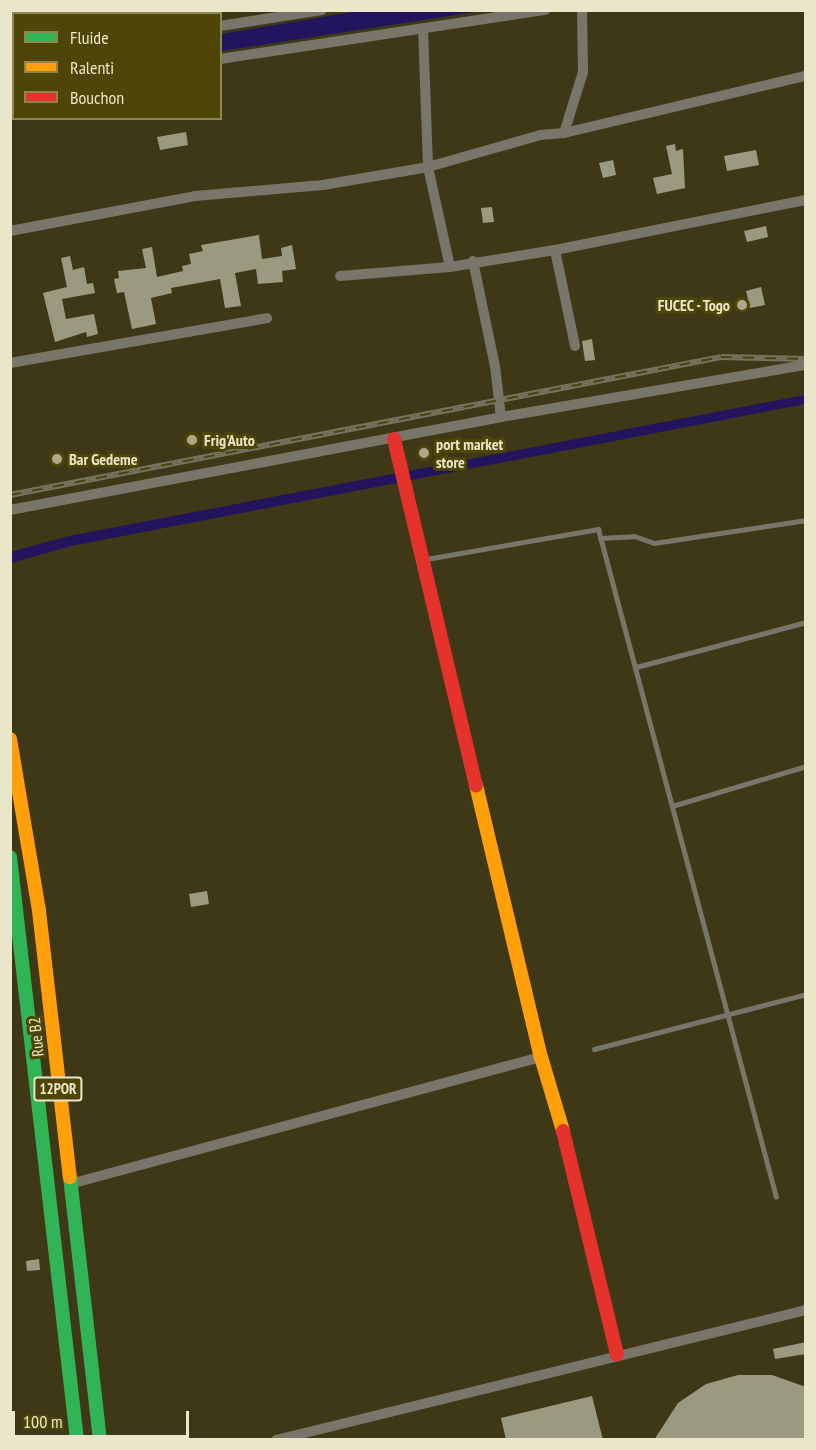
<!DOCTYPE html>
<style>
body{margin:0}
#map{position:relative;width:816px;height:1450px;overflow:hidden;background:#3e3816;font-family:"PT Sans Narrow",sans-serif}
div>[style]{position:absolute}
.water>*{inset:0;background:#22155e}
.building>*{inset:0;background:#9a9a80}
.lane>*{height:5px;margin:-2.5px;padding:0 2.5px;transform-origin:2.5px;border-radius:2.5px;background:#78766a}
.street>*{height:10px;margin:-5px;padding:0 5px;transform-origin:5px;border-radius:5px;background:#78766a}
.fast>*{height:14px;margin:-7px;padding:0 7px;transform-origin:7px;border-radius:7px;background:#30b455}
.slow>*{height:14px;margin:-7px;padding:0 7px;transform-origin:7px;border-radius:7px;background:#ff9f0a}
.jam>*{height:14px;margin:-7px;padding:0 7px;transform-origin:7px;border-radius:7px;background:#e5322d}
.rail>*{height:6px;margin-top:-3px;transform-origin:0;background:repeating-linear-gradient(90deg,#4e4506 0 11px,#767462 0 22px);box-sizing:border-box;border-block:2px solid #767462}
.dots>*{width:16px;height:16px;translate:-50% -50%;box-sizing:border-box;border:3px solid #4e4506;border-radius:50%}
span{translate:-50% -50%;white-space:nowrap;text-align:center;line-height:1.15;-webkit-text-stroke:6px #4e4506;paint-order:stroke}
.shield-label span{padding:2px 4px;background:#4e4506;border:2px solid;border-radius:4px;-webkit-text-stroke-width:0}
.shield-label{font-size:15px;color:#eae6c9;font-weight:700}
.poi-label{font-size:16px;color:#eae6c9;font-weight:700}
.right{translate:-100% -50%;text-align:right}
.left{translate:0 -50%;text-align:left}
.street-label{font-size:16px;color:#eae6c9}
.frame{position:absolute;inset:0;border:12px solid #eae6c9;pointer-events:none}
.legend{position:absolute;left:12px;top:12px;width:210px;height:108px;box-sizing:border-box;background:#4e4506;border:2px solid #8c8554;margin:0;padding:8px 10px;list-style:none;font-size:18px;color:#eae6c9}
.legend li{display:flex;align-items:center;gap:12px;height:30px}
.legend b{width:30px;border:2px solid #8c8554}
.scale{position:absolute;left:12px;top:1411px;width:177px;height:27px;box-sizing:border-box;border:3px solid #eae6c9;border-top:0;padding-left:8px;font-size:18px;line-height:21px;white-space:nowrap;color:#eae6c9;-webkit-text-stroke:4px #4e4506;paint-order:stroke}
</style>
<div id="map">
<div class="water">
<div style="clip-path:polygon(364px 10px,482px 11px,221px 51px,221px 34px)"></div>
<div style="clip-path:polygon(805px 395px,805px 404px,71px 546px,11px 563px,10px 552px,69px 536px)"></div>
</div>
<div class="building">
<div style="clip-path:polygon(186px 132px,188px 145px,160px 150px,157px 137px)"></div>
<div style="clip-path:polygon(675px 144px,676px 151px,683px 149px,685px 188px,657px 194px,653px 178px,672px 174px,666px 146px)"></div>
<div style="clip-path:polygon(756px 150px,759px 165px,727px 171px,724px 156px)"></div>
<div style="clip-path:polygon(613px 160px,616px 175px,603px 178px,599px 163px)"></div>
<div style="clip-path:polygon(492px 207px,494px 222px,483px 223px,481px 208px)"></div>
<div style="clip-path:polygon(766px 226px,768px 237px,747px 242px,744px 231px)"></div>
<div style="clip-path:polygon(259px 235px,262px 259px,282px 256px,281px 248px,292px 245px,296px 269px,282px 271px,283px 282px,258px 284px,256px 269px,235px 273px,241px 306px,225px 308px,220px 279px,171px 288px,172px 293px,151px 298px,156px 324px,132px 329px,124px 292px,117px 293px,114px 279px,119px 278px,118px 271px,146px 268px,142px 249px,152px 247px,157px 277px,183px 271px,182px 266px,191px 264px,189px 254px,203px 251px,201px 245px)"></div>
<div style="clip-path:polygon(70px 256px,73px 270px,84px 267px,87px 284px,93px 283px,95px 293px,62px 299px,66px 319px,94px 314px,98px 334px,87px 337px,86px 332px,55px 342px,43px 293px,67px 287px,61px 258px)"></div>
<div style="clip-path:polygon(761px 287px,765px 305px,750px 308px,746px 291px)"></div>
<div style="clip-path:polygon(592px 339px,595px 360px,585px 361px,582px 341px)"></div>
<div style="clip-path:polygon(207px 891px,209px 904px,191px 907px,189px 894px)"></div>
<div style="clip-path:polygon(39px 1259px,40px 1270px,27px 1271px,26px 1261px)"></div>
<div style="clip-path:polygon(806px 1342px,806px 1354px,775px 1359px,773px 1349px)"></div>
<div style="clip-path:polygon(738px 1375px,772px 1375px,806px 1387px,806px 1440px,654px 1440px,678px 1403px,706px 1384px)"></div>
<div style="clip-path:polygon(592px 1396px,603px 1440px,506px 1440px,501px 1418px)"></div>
</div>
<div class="lane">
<div style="left:600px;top:538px;width:34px;rotate:-3deg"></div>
<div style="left:634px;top:536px;width:21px;rotate:19deg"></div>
<div style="left:654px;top:543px;width:154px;rotate:-8.6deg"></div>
<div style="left:426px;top:559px;width:175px;rotate:-9.9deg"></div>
<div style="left:598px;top:529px;width:691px;rotate:75.08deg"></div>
<div style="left:636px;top:667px;width:176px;rotate:-14.8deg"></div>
<div style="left:672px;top:806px;width:140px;rotate:-16.6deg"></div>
<div style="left:594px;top:1049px;width:219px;rotate:-14.5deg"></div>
</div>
<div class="street">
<div style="left:220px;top:26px;width:103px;rotate:-8.9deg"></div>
<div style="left:423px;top:29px;width:138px;rotate:87.9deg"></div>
<div style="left:428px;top:167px;width:102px;rotate:77.6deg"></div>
<div style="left:220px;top:59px;width:329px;rotate:-8.6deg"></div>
<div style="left:10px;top:62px;width:4px;rotate:-14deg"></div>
<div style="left:10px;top:92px;width:4px"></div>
<div style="left:564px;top:133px;width:64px;rotate:-72.7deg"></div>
<div style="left:583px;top:72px;width:62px;rotate:-90.9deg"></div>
<div style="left:10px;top:231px;width:188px;rotate:-10.7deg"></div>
<div style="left:195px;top:196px;width:128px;rotate:-4.9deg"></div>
<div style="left:323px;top:185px;width:107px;rotate:-9.7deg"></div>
<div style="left:428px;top:167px;width:116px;rotate:-15.9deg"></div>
<div style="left:540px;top:135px;width:24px;rotate:-5deg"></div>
<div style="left:564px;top:133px;width:249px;rotate:-13.3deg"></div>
<div style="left:555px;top:250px;width:98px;rotate:78.2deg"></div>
<div style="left:473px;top:261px;width:107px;rotate:78.2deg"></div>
<div style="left:495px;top:366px;width:51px;rotate:83.3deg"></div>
<div style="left:340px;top:276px;width:110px;rotate:-4.7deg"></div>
<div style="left:450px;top:267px;width:106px;rotate:-9.2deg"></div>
<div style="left:555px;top:250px;width:256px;rotate:-11.3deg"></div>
<div style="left:10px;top:363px;width:261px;rotate:-9.9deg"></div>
<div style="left:10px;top:510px;width:500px;rotate:-10.7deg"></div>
<div style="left:501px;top:417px;width:309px;rotate:-9.7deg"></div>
<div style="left:70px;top:1184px;width:488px;rotate:-15.1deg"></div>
<div style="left:276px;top:1440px;width:546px;rotate:-13.78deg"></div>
</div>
<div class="fast">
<div style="left:10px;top:857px;width:587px;rotate:83.44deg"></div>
<div style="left:70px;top:1177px;width:265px;rotate:83.5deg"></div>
</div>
<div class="slow">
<div style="left:10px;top:739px;width:174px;rotate:80.4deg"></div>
<div style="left:39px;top:911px;width:268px;rotate:83.4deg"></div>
<div style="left:476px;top:785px;width:280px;rotate:76.6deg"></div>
<div style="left:541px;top:1057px;width:77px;rotate:73.4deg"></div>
</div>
<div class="jam">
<div style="left:394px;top:439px;width:356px;rotate:76.7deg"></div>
<div style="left:563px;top:1131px;width:230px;rotate:76.4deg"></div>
</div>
<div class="rail">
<div style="left:10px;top:495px;width:724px;rotate:-10.98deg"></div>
<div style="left:721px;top:357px;width:85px;rotate:1.3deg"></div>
</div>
<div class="dots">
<div style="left:742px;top:305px;background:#aea98a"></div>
<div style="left:192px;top:440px;background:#aea98a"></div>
<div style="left:424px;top:453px;background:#aea98a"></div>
<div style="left:57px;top:459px;background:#aea98a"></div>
</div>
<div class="shield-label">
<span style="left:58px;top:1089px">12POR</span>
</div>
<div class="poi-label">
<span class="right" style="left:730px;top:305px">FUCEC - Togo</span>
<span class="left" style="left:204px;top:440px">Frig'Auto</span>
<span class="left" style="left:436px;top:453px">port market<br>store</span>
<span class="left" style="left:69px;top:459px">Bar Gedeme</span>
</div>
<div class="street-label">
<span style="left:36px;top:1037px;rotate:-96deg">Rue B2</span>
</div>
<div class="frame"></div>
<ul class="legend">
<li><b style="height:8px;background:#30b455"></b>Fluide</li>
<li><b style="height:8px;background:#ff9f0a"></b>Ralenti</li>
<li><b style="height:8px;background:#e5322d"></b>Bouchon</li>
</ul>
<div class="scale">100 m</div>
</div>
